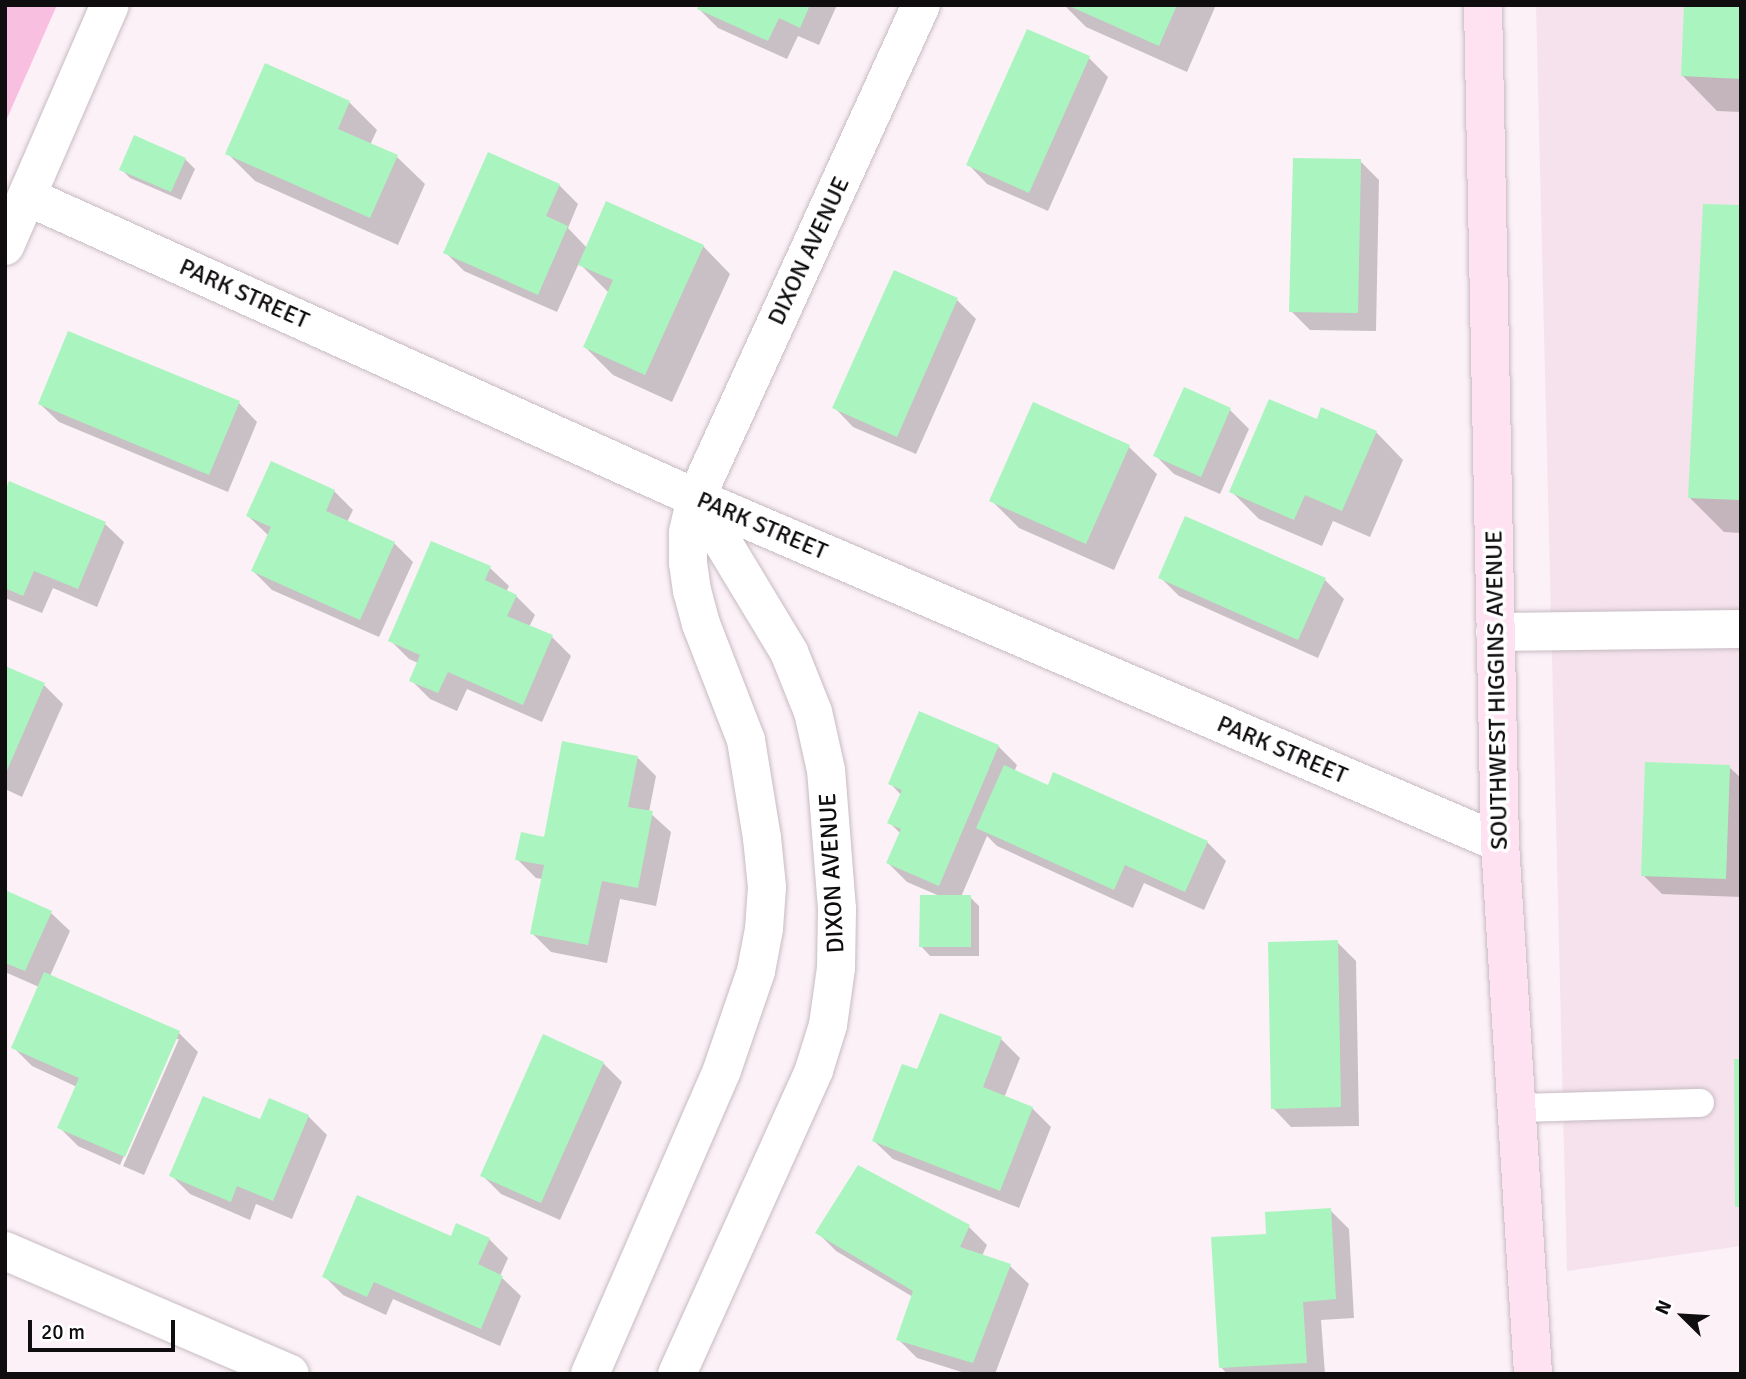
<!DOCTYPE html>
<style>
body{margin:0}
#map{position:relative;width:1746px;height:1379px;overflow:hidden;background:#fcf1f7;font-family:Signika,sans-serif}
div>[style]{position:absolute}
.built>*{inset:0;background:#f5e2ec}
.green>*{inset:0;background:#f9bfe0}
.shadow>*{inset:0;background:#0003}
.building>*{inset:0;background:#aaf5bf}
.roads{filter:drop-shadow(0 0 2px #c6bbc1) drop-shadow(0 0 2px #c6bbc1)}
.service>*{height:28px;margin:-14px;padding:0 14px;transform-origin:14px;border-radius:14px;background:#fff}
.minor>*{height:38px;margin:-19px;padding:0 19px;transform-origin:19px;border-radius:19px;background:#fff}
.secondary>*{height:38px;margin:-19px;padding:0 19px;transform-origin:19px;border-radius:19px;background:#fee2f2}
span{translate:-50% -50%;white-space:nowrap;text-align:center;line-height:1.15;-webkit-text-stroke:7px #fff;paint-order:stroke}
.street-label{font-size:24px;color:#100d0f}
.frame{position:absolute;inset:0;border:7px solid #100d0f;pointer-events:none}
.north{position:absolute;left:1648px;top:1281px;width:70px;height:70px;-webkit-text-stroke:5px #fff;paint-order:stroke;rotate:294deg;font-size:19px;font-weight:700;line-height:28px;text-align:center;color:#100d0f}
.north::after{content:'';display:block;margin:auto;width:24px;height:32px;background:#100d0f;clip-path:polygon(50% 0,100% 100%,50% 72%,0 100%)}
.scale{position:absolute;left:28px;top:1320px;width:147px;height:32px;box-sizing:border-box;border:4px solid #100d0f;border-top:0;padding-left:9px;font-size:21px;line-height:24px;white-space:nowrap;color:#100d0f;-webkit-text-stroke:5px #fff;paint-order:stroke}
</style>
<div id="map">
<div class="built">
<div style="clip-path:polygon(1536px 5px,1741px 5px,1741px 1246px,1567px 1271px)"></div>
</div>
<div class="green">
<div style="clip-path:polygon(5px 5px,57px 5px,5px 123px)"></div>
</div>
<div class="shadow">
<div style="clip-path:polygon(701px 5px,837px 5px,819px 45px,798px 36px,787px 59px,718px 28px,699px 9px)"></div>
<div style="clip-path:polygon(1064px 5px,1216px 5px,1187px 72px,1086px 27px)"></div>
<div style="clip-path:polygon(1741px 5px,1741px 112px,1717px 111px,1683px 76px)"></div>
<div style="clip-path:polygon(1089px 58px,1108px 77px,1048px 211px,987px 184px,969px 165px)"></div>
<div style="clip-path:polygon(349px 102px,377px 130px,370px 145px,397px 157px,425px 184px,398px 245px,255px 181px,227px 153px)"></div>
<div style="clip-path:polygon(135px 138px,185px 159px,195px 169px,181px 200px,130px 178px,121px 169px)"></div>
<div style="clip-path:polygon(1360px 161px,1379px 180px,1376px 331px,1310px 330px,1291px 311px)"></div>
<div style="clip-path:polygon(559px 185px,578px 204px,568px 228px,587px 248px,703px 246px,730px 274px,672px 402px,613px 375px,585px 347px,609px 293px,579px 263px,557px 312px,464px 271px,445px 252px)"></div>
<div style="clip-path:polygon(1741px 207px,1741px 533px,1724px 532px,1689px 497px)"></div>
<div style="clip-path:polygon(957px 300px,976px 319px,916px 454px,853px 427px,835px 408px)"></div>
<div style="clip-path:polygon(1185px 389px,1230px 410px,1249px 429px,1220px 494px,1174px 474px,1155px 455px)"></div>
<div style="clip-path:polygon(239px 403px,257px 422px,228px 492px,59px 422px,40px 404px)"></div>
<div style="clip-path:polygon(1318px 421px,1376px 432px,1403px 460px,1370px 537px,1333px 521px,1322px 546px,1259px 519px,1231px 491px)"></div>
<div style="clip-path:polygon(1129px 447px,1157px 474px,1114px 570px,1019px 528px,991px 500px)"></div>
<div style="clip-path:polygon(10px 484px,105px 524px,124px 542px,97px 607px,53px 588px,42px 613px,5px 598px,5px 495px)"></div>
<div style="clip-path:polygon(334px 491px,353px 510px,347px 522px,394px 543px,413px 562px,379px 637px,272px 590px,253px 571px,269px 536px,248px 516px)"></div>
<div style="clip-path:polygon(490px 568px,509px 586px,506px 592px,516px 596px,535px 615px,529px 627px,552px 637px,571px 656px,542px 722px,467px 689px,457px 711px,430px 699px,411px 680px,418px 663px,409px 659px,390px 640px)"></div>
<div style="clip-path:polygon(1160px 577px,1325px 580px,1344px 599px,1318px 658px,1179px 596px)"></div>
<div style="clip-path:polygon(5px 668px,44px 685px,63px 704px,22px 797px,5px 789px)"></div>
<div style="clip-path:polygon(998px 746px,1017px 765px,1014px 772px,1048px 787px,1207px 842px,1226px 861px,1204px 910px,1144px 883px,1133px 908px,997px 846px,987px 836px,961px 897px,970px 897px,979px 906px,979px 956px,930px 956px,921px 946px,942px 897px,907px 882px,888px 863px,901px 834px,889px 822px,901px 795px,890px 783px)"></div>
<div style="clip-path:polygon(638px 758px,656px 776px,649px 812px,671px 832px,656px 906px,620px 899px,607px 963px,551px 952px,532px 933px,542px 879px,536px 878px,517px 859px)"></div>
<div style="clip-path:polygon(1729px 767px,1741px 778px,1741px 897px,1662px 894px,1643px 875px)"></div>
<div style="clip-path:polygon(5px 892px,51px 913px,70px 931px,50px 976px,179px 1033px,198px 1052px,144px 1175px,123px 1166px,179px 1039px,175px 1039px,120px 1165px,78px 1146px,59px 1127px,77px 1087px,32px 1066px,13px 1047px,39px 987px,5px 972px)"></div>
<div style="clip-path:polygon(1337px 942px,1356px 961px,1359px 1126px,1291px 1127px,1273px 1108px)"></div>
<div style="clip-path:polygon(1001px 1039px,1020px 1058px,1004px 1098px,1032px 1108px,1051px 1127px,1019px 1208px,893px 1159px,874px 1141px,918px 1072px)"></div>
<div style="clip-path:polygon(603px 1063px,622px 1082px,560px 1220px,501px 1194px,482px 1175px)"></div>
<div style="clip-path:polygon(308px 1116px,327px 1135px,292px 1219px,256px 1204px,250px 1220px,190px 1194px,172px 1176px,261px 1122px)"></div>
<div style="clip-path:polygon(1330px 1210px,1349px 1229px,1354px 1318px,1321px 1320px,1325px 1374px,1227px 1374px,1221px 1367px,1268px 1236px)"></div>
<div style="clip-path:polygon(968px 1226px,987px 1245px,982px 1256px,1010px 1266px,1029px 1284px,995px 1374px,968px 1374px,917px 1358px,898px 1339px,913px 1297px,836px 1251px,817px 1232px)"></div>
<div style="clip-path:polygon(451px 1238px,489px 1239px,508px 1258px,500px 1276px,521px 1296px,500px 1346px,393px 1299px,386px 1315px,343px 1295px,324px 1276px)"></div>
</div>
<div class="building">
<div style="clip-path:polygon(699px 5px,810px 5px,800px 28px,779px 18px,768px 41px,697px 9px)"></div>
<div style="clip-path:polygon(1067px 5px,1177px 5px,1159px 46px)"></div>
<div style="clip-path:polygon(1684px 5px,1741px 5px,1741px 79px,1681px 76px)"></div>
<div style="clip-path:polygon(1027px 29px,1090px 56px,1029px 193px,966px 165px)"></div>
<div style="clip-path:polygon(265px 63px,350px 101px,338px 129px,398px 155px,370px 218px,225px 154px)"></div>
<div style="clip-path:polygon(134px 135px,186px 158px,171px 192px,119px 170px)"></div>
<div style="clip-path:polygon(488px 152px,560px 184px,546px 216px,568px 226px,538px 295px,443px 253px)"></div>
<div style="clip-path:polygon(1293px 158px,1361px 159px,1358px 313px,1289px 312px)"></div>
<div style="clip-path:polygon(606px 201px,704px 245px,645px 375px,583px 347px,613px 280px,578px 265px)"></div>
<div style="clip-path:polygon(1703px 204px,1741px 205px,1741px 500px,1688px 498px)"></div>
<div style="clip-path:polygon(894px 270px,958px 298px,897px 437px,832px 408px)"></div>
<div style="clip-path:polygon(68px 331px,240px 401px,209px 475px,38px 404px)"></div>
<div style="clip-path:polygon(1184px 387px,1231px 408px,1201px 477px,1153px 456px)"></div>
<div style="clip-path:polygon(1269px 399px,1317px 419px,1321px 407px,1377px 431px,1342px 511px,1305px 495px,1294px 520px,1229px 492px)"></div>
<div style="clip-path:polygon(1033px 402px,1130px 445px,1086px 544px,989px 501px)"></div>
<div style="clip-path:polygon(271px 461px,335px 490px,326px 511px,395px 542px,360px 620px,251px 571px,271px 527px,246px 516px)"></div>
<div style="clip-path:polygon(9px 481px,106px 522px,78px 589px,34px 571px,23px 596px,5px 588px,5px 491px)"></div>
<div style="clip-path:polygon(1185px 516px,1326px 578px,1298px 640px,1158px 578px)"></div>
<div style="clip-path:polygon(431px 541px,491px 566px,485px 580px,517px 595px,507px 616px,553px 635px,523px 705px,448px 672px,438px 693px,409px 681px,420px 655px,388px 641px)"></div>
<div style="clip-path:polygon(5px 666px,45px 683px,5px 775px)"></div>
<div style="clip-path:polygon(919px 711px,999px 745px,939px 886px,886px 863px,901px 829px,887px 823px,902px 790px,888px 784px)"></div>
<div style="clip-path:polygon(562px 741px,638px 756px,628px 807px,653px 811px,638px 888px,602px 881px,588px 945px,530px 934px,544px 865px,515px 860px,521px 832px,544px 837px)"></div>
<div style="clip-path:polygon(1645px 762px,1730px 765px,1726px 879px,1641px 876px)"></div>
<div style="clip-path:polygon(1004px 765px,1048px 785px,1053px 772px,1208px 841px,1185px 892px,1125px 865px,1114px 890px,976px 828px)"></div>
<div style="clip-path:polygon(5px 890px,52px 911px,25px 971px,5px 963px)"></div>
<div style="clip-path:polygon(920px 895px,971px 895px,971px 947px,919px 947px)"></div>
<div style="clip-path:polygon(1338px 940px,1341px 1107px,1271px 1109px,1268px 942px)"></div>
<div style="clip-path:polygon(44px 972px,180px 1031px,125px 1157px,57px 1128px,79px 1078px,11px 1048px)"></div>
<div style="clip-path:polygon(940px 1013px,1002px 1037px,983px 1087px,1033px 1107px,1000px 1191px,872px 1141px,902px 1064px,917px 1069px)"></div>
<div style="clip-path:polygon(543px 1034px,604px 1062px,541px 1203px,480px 1176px)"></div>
<div style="clip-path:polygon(1734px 1059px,1741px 1059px,1741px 1207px,1735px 1207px)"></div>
<div style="clip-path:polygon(203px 1096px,260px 1119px,269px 1098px,309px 1115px,273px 1201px,237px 1186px,231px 1202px,169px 1176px)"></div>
<div style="clip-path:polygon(858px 1165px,970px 1225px,960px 1247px,1011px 1264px,973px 1363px,896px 1340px,913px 1291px,815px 1233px)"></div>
<div style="clip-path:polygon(357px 1195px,451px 1236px,456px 1223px,490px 1238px,478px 1264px,503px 1276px,481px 1329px,374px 1282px,367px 1297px,322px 1277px)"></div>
<div style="clip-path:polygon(1331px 1208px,1336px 1299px,1303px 1302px,1307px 1363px,1219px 1368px,1211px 1237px,1266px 1234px,1265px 1212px)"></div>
</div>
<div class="roads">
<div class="service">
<div style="left:1517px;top:1108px;width:183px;rotate:-1.6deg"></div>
</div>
<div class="minor">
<div style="left:28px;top:197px;width:733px;rotate:24.26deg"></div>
<div style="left:696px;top:498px;width:875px;rotate:23.22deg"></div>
<div style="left:5px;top:246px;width:263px;rotate:-66.5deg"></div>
<div style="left:1495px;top:632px;width:246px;rotate:-0.7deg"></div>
<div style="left:5px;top:1251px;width:310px;rotate:23.3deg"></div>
<div style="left:590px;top:1374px;width:331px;rotate:-66.5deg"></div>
<div style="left:722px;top:1070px;width:105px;rotate:-71deg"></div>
<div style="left:756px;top:971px;width:43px;rotate:-79.2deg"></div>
<div style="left:764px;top:929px;width:42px;rotate:-85.9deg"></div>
<div style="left:767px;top:887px;width:49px;rotate:-95.8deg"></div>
<div style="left:762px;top:838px;width:99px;rotate:-99.3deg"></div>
<div style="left:746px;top:740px;width:124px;rotate:-111.2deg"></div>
<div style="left:701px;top:624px;width:34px;rotate:-105deg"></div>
<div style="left:692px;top:591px;width:28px;rotate:-98deg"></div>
<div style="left:688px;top:563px;width:31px;rotate:-90deg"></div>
<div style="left:688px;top:532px;width:35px;rotate:-77deg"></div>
<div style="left:696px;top:498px;width:542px;rotate:-65.47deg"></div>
<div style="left:677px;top:1374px;width:333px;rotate:-65.7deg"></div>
<div style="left:814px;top:1070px;width:47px;rotate:-72.7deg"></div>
<div style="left:828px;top:1025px;width:58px;rotate:-82deg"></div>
<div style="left:836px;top:968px;width:59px;rotate:-89deg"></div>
<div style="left:837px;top:909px;width:139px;rotate:-94.5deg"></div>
<div style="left:826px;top:770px;width:59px;rotate:-102.6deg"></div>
<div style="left:813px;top:712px;width:65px;rotate:-111.8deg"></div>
<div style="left:789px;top:652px;width:180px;rotate:-121.1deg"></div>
</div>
<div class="secondary">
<div style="left:1483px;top:5px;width:838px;rotate:88.84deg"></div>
<div style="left:1500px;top:843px;width:532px;rotate:86.44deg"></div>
</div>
</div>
<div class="street-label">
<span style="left:809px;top:251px;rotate:-65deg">DIXON AVENUE</span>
<span style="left:244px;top:294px;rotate:24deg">PARK STREET</span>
<span style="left:762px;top:526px;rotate:23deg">PARK STREET</span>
<span style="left:1497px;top:690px;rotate:-91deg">SOUTHWEST HIGGINS AVENUE</span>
<span style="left:1282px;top:750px;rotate:23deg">PARK STREET</span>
<span style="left:832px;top:873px;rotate:-93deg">DIXON AVENUE</span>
</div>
<div class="frame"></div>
<div class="north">N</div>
<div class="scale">20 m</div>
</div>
